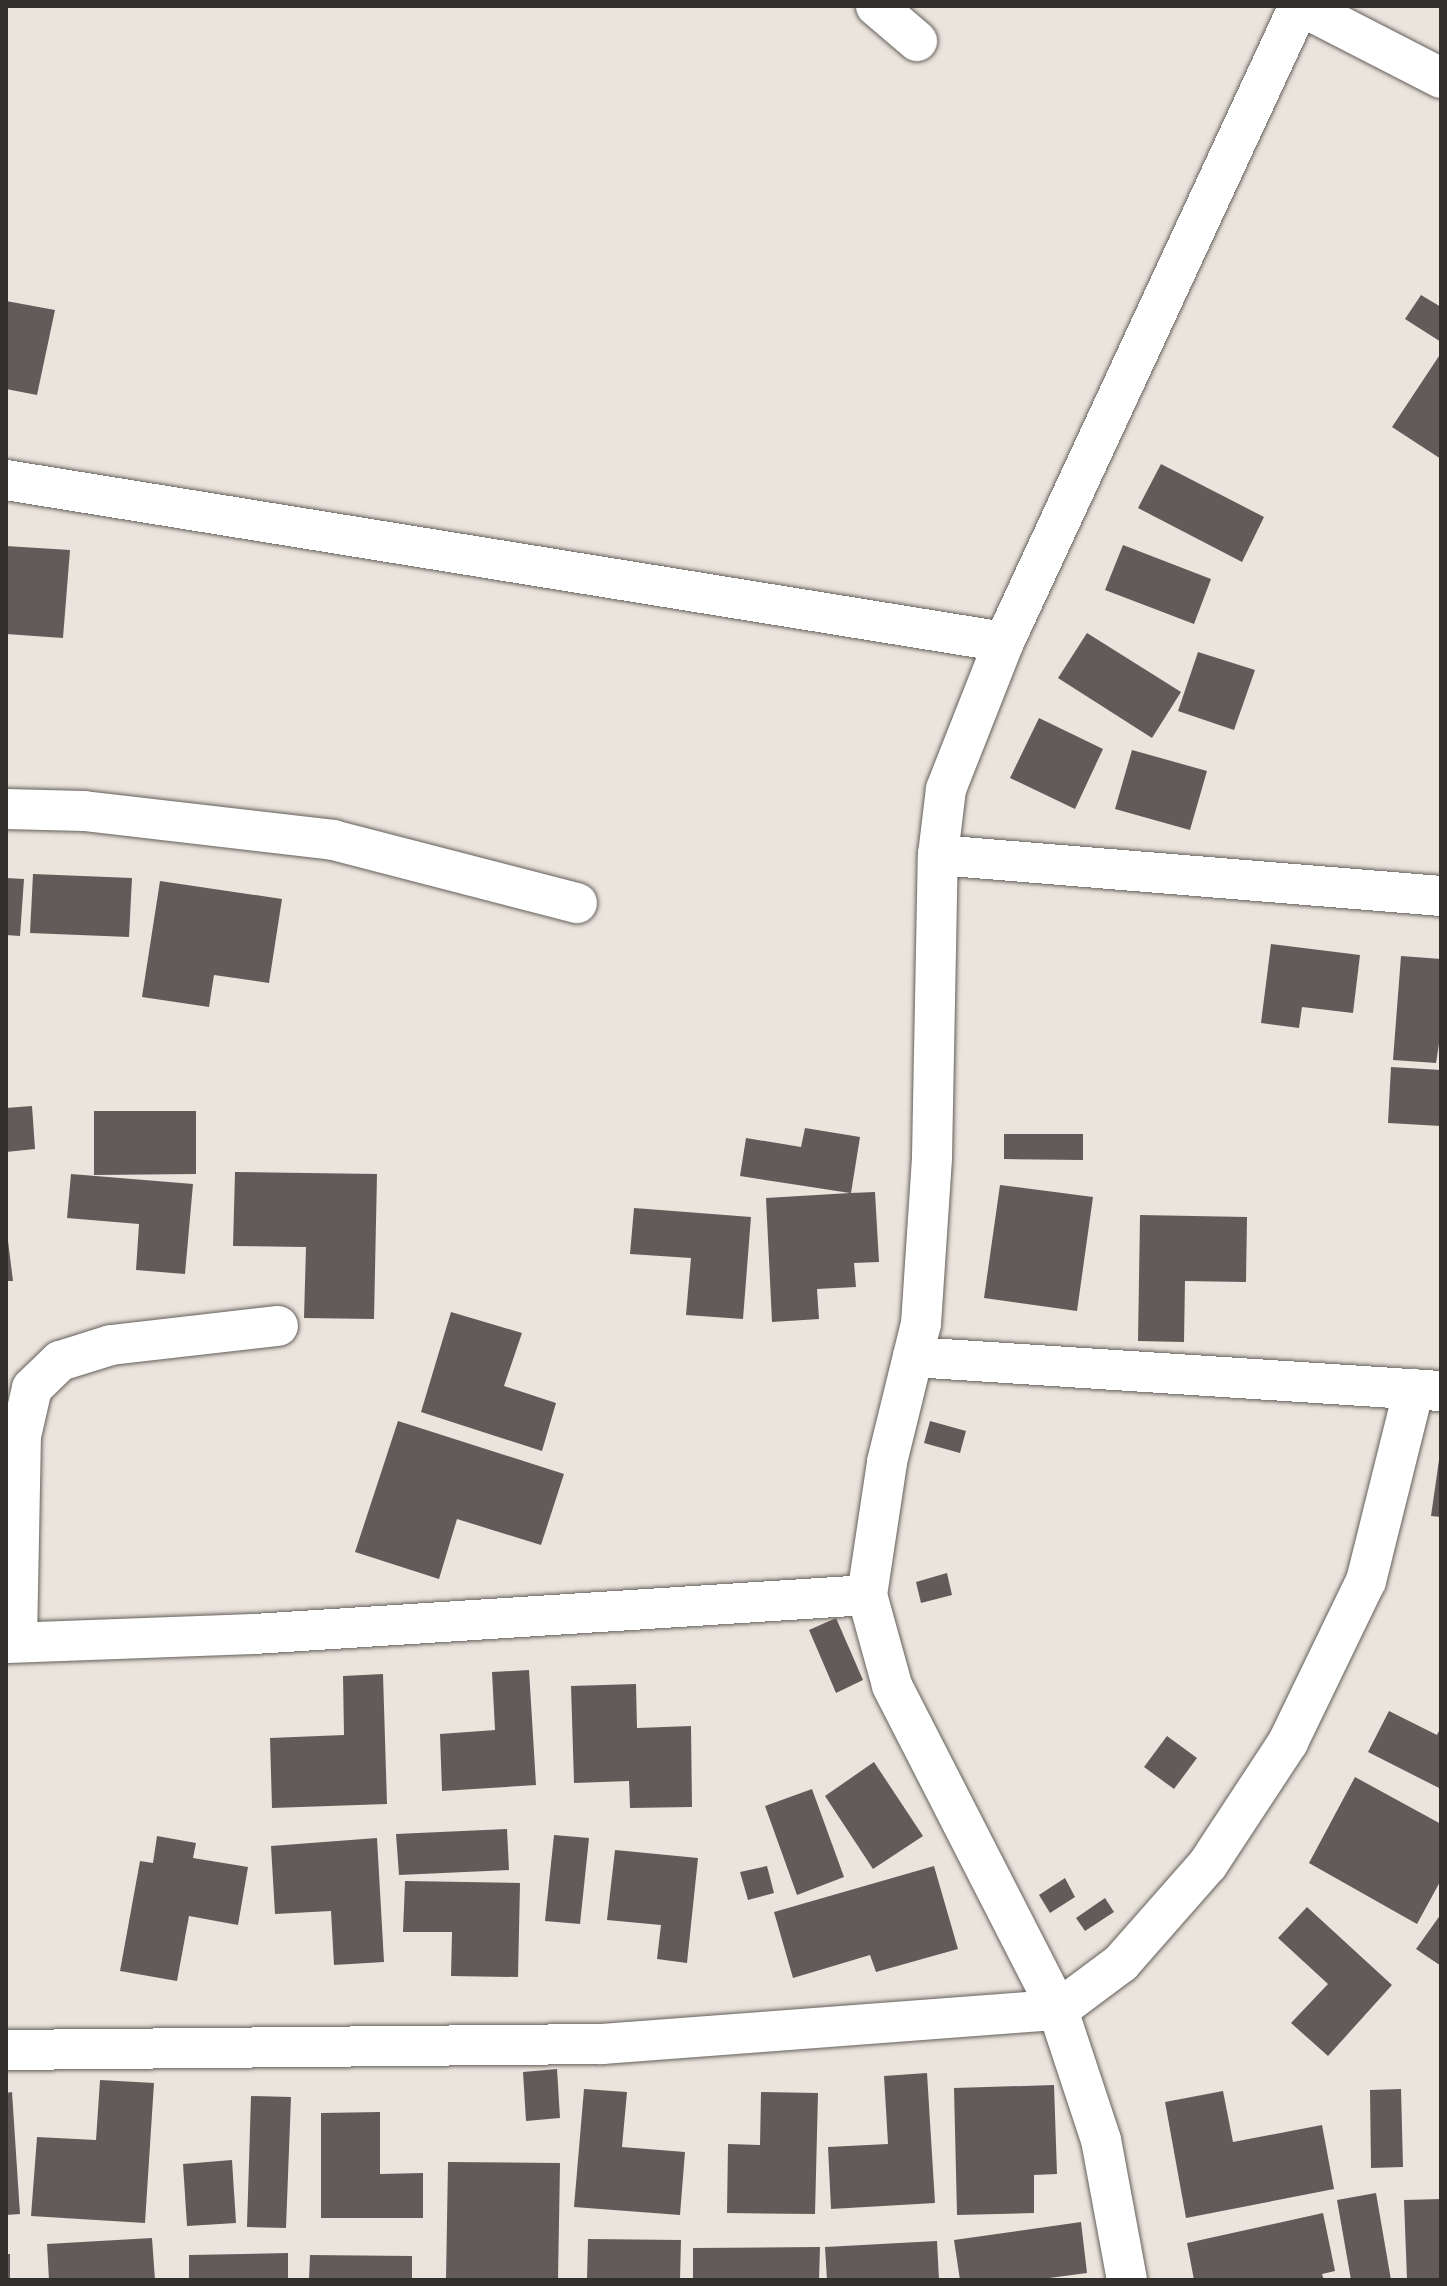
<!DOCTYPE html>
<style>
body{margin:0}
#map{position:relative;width:1447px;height:2286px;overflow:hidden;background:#eae4dd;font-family:"Sofia Sans Condensed",sans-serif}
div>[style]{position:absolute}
.building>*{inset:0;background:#635b5a}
.roads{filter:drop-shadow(0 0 2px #645f59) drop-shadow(0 0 2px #645f59)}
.minor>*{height:40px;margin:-20px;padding:0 20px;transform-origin:20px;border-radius:20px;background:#fff}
span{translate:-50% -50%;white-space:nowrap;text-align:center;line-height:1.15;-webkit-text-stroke:8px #fff;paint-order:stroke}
.frame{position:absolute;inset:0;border:8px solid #32302d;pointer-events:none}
</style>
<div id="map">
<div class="building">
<div style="clip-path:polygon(1421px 295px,1441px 307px,1441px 342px,1405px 319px)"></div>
<div style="clip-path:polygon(6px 301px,55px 310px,37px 395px,6px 389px)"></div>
<div style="clip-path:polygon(1441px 353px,1441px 459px,1392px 427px)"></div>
<div style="clip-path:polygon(1161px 464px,1264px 517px,1242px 562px,1138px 508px)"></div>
<div style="clip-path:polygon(1123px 545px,1211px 579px,1194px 624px,1105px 590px)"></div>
<div style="clip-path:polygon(6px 546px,70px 550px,63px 638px,6px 634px)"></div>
<div style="clip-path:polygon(1087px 633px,1181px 692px,1152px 738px,1058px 678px)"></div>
<div style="clip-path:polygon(1198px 652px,1255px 670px,1234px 730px,1178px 711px)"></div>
<div style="clip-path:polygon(1039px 718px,1103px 749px,1075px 809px,1010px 778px)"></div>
<div style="clip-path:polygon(1132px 750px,1207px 771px,1190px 830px,1115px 809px)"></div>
<div style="clip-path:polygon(33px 874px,132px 878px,129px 937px,30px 933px)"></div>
<div style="clip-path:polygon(6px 878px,24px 879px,20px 936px,6px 935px)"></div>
<div style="clip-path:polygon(160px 881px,282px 899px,269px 983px,214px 975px,209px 1007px,142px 997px)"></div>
<div style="clip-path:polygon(1271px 944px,1360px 955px,1353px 1013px,1302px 1007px,1299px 1028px,1261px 1023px)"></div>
<div style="clip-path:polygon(1401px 956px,1441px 959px,1441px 1031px,1436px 1063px,1393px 1060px)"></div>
<div style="clip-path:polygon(1391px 1067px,1441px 1070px,1441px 1126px,1388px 1123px)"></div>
<div style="clip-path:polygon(32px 1106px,35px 1149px,6px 1152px,6px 1108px)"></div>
<div style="clip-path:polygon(94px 1111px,196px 1111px,196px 1174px,94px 1175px)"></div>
<div style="clip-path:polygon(805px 1128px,860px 1137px,851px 1193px,875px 1192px,879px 1262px,854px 1263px,856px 1287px,817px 1289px,819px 1319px,772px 1322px,766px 1198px,850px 1193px,740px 1176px,746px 1138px,801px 1147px)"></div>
<div style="clip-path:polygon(1004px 1134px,1083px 1134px,1083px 1160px,1004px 1159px)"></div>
<div style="clip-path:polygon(235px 1172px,377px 1174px,374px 1319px,304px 1318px,306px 1247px,233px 1246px)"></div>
<div style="clip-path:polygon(71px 1174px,193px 1184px,185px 1274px,136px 1270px,139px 1224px,67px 1218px)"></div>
<div style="clip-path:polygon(1000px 1185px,1093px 1197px,1077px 1311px,984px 1298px)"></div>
<div style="clip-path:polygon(634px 1208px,751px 1217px,743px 1319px,686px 1315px,691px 1258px,630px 1254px)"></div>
<div style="clip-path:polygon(1140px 1215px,1247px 1217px,1246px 1282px,1185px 1281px,1184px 1342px,1138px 1341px)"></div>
<div style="clip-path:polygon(6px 1225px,13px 1281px,6px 1281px)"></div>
<div style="clip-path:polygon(451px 1312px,522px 1333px,504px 1386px,556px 1403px,542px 1451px,421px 1412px)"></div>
<div style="clip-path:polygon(398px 1421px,564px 1474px,541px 1545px,457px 1519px,439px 1579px,355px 1552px)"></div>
<div style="clip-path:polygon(930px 1421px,966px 1431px,960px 1453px,924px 1443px)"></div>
<div style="clip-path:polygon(1439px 1460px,1441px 1460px,1441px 1517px,1431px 1516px)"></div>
<div style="clip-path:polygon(947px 1573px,952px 1595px,921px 1603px,916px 1582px)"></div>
<div style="clip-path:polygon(836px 1618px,863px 1680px,836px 1693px,809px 1630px)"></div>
<div style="clip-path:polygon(529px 1670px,536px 1785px,442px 1791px,440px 1734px,495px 1730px,492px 1672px)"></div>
<div style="clip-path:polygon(383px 1674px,387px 1804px,272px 1808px,270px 1738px,344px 1735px,343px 1676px)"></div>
<div style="clip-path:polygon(636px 1684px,637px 1728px,691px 1726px,692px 1807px,630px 1808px,629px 1781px,574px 1783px,571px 1686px)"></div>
<div style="clip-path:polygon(1389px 1711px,1437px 1735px,1441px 1727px,1441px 1789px,1368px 1752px)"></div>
<div style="clip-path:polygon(1167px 1736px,1197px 1758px,1174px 1789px,1144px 1767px)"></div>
<div style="clip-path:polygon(874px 1762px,923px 1836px,873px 1869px,825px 1796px)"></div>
<div style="clip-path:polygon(1355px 1777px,1441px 1824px,1441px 1880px,1417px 1924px,1309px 1863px)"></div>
<div style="clip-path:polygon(812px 1789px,844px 1877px,797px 1895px,765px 1806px)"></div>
<div style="clip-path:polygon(507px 1829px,509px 1870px,399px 1875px,396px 1834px)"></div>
<div style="clip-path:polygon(554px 1835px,589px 1838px,580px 1924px,545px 1921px)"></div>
<div style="clip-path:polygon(157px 1836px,196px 1843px,193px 1858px,248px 1867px,238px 1925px,189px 1916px,177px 1981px,120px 1971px,140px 1861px,153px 1863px)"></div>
<div style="clip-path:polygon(377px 1838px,384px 1962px,334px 1965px,331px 1911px,275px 1914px,271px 1846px)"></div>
<div style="clip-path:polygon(615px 1850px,698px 1858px,687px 1963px,657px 1959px,661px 1925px,607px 1920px)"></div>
<div style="clip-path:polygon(767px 1866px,774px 1893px,748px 1900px,740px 1872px)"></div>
<div style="clip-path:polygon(934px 1866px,958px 1949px,876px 1972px,870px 1955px,793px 1978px,774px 1912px)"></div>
<div style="clip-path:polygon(1065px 1878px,1075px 1897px,1050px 1913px,1039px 1895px)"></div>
<div style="clip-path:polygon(405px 1881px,520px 1883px,518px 1977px,451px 1976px,452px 1932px,403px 1932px)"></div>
<div style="clip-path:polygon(1105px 1898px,1114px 1912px,1085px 1931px,1076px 1918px)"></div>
<div style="clip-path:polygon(1307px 1907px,1392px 1985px,1328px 2056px,1291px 2023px,1328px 1984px,1278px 1938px)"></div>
<div style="clip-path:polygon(1441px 1914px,1441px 1966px,1416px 1949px)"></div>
<div style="clip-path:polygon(557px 2069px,560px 2118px,526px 2121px,523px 2072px)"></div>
<div style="clip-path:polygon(927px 2073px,935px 2203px,831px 2209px,828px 2147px,888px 2144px,884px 2076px)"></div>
<div style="clip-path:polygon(100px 2080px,154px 2083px,145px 2223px,31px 2216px,37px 2137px,96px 2140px)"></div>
<div style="clip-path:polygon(1054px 2085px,1057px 2174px,1034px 2175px,1034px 2213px,957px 2215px,954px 2088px)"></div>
<div style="clip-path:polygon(584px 2089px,627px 2092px,622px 2147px,685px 2152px,680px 2215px,574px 2207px)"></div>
<div style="clip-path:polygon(1401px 2089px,1403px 2167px,1371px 2168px,1370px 2090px)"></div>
<div style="clip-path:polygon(1223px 2091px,1233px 2142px,1322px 2125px,1334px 2189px,1186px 2218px,1165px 2102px)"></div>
<div style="clip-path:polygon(12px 2092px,20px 2214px,6px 2215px,6px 2093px)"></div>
<div style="clip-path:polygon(761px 2092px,818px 2093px,815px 2214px,727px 2213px,728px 2144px,760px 2145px)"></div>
<div style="clip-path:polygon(251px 2096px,291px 2097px,286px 2228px,247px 2227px)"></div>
<div style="clip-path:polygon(380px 2112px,380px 2174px,423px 2173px,423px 2218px,321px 2218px,321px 2113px)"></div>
<div style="clip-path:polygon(232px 2160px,236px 2223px,187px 2226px,183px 2164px)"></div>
<div style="clip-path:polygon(448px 2162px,560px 2163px,558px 2280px,446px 2280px)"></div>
<div style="clip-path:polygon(1376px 2193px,1391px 2280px,1351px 2280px,1337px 2200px)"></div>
<div style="clip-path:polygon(1441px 2199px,1441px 2280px,1407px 2280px,1404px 2200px)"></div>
<div style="clip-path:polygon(1323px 2213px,1335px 2271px,1322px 2274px,1324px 2280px,1194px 2280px,1187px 2243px)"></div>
<div style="clip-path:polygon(1081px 2222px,1087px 2273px,1034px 2280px,960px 2280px,954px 2240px)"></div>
<div style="clip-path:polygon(152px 2238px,155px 2280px,49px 2280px,47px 2244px)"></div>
<div style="clip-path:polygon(588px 2239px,681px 2240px,680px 2280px,587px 2279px)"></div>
<div style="clip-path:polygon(937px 2241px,939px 2280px,827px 2280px,825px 2247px)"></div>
<div style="clip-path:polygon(820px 2247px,819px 2280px,693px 2280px,693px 2248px)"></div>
<div style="clip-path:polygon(288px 2253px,288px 2280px,189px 2280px,189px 2255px)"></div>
<div style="clip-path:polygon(6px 2254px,10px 2254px,10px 2280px,6px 2280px)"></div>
<div style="clip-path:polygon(310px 2255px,412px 2256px,412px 2280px,309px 2280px)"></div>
</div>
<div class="roads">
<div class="minor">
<div style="left:876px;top:6px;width:54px;rotate:40.5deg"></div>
<div style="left:1301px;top:6px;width:157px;rotate:27.2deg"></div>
<div style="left:6px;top:480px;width:1011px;rotate:9.22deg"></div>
<div style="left:6px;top:809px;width:78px;rotate:1.5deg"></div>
<div style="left:84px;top:811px;width:251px;rotate:6.6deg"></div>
<div style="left:333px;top:840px;width:252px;rotate:14.5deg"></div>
<div style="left:938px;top:855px;width:505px;rotate:4.66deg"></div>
<div style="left:913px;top:1357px;width:528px;rotate:3.69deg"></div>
<div style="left:17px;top:1642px;width:206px;rotate:-88.9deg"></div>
<div style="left:21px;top:1436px;width:49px;rotate:-77.1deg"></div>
<div style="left:32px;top:1388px;width:39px;rotate:-44deg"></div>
<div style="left:60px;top:1361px;width:53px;rotate:-17.4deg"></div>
<div style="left:111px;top:1345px;width:168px;rotate:-6.5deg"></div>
<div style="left:6px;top:1643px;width:248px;rotate:-2.1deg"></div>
<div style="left:254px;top:1634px;width:614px;rotate:-3.64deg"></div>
<div style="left:6px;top:2050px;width:596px;rotate:-0.58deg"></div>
<div style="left:602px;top:2044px;width:457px;rotate:-4.3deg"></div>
<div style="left:1058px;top:2010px;width:79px;rotate:-36.7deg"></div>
<div style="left:1121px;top:1963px;width:132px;rotate:-48.7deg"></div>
<div style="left:1208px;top:1864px;width:146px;rotate:-56.7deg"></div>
<div style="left:1288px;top:1742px;width:179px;rotate:-64.2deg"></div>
<div style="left:1366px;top:1581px;width:198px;rotate:-76deg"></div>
<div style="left:1127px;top:2280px;width:142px;rotate:-100.5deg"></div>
<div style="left:1101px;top:2140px;width:137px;rotate:-108.3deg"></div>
<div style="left:1058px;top:2010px;width:365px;rotate:-117.1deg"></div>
<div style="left:892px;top:1685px;width:93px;rotate:-105.5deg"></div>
<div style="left:867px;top:1595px;width:134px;rotate:-81.4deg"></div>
<div style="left:887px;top:1462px;width:142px;rotate:-76.2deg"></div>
<div style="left:921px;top:1324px;width:167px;rotate:-86.2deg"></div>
<div style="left:932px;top:1157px;width:302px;rotate:-88.9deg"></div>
<div style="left:938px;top:855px;width:66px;rotate:-83.1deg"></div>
<div style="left:946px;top:789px;width:158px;rotate:-68.5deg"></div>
<div style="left:1004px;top:642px;width:701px;rotate:-65.12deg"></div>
</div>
</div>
<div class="frame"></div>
</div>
